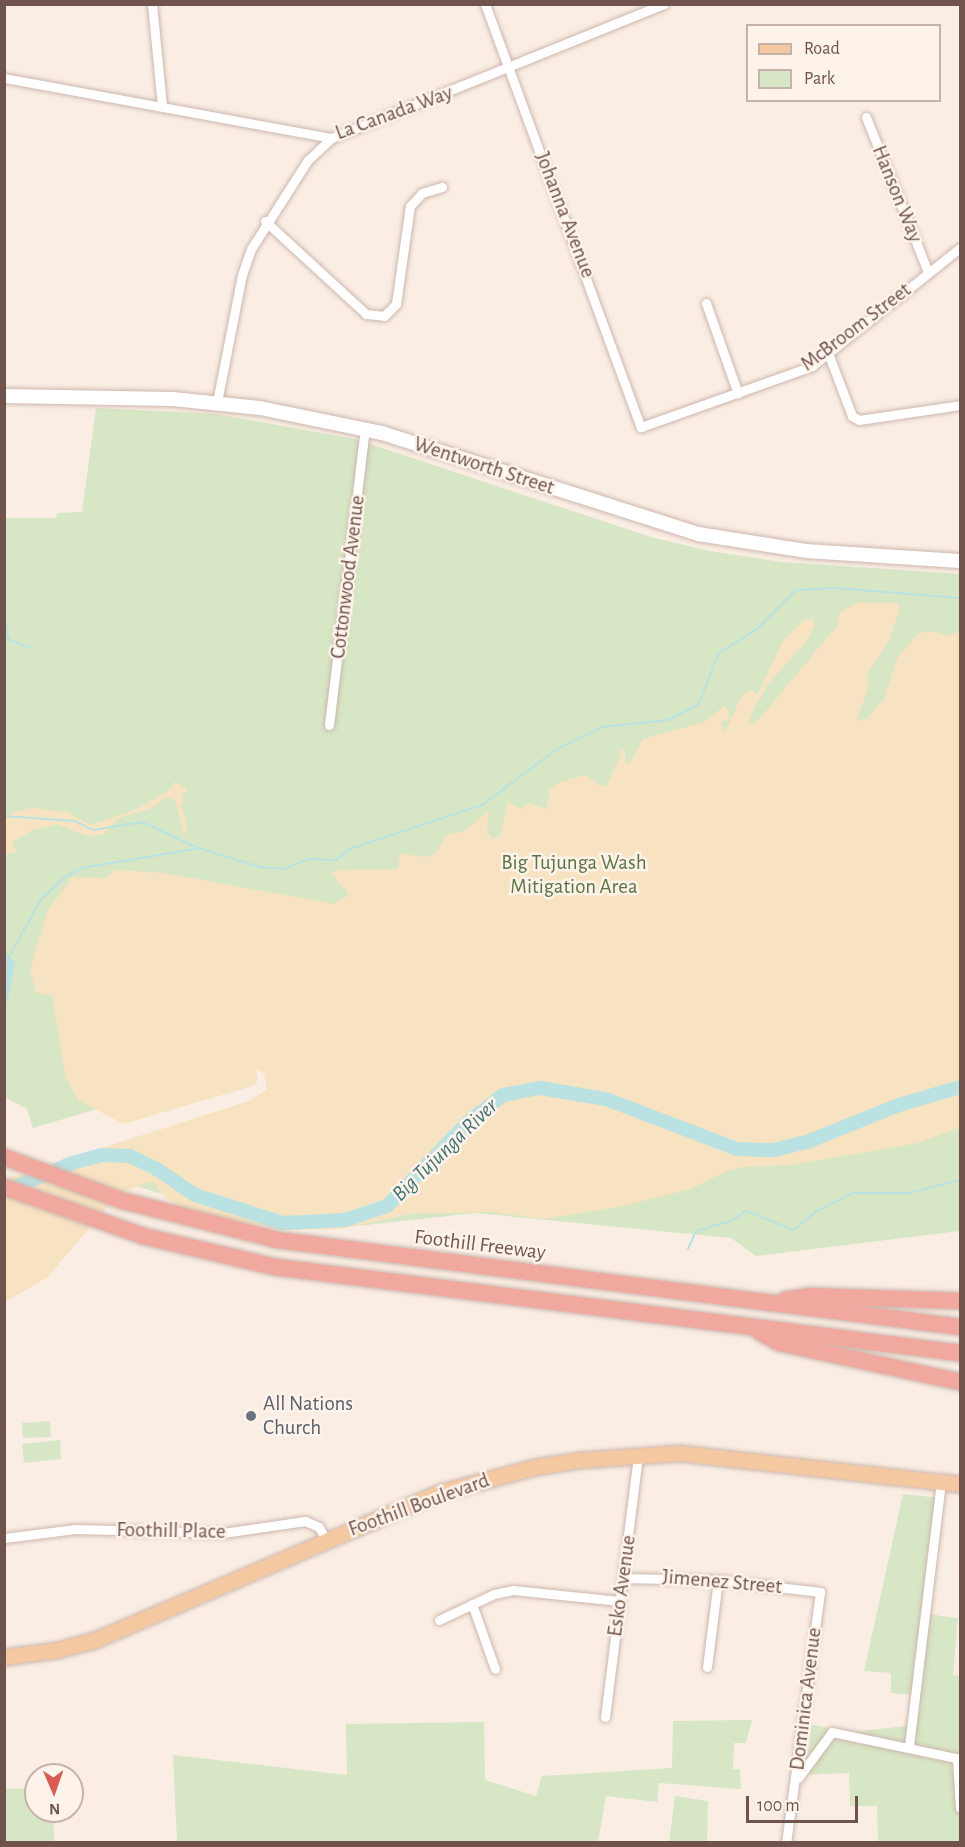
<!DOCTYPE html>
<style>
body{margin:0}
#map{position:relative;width:965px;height:1847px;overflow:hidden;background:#faeee4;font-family:"Alegreya Sans",sans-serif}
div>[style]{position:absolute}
.green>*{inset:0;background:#d7e6c4}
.sand>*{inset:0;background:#f7e3c1}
.water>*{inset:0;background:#bae2e2}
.stream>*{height:2px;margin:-1px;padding:0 1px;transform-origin:1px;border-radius:1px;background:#bae2e2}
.river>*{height:14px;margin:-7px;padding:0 7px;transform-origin:7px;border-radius:7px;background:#bae2e2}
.roads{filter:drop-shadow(0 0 2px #cdb7ae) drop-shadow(0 0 2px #cdb7ae)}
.street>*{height:9px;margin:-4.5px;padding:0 4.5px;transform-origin:4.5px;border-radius:4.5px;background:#fff}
.secondary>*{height:14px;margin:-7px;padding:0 7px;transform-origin:7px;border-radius:7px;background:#fff}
.primary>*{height:15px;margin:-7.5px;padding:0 7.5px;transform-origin:7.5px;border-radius:7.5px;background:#f4c8a1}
.highway>*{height:16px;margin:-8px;padding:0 8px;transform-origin:8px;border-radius:8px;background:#f0a89f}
.dots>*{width:16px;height:16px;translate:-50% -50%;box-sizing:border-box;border:3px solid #fdf3ea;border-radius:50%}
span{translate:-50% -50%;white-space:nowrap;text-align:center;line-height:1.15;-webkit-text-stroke:5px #fdf3ea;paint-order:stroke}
.street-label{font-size:21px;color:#70534c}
.park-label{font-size:21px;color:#5b7644}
.worship-label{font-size:21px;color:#5b616d}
.left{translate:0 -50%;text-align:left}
.water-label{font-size:22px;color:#417475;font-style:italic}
.frame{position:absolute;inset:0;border:6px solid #70534c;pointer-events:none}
.legend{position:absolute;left:746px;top:24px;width:195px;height:78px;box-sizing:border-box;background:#fdf3ea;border:2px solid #c5b3ab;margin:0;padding:8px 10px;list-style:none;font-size:18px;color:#70534c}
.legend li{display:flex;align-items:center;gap:12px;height:30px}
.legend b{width:30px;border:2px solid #c5b3ab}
.north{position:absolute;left:24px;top:1763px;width:60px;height:60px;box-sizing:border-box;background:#fdf3ea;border:2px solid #c5b3ab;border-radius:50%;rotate:178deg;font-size:16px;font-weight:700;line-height:24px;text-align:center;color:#70534c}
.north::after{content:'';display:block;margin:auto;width:21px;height:27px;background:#db5b52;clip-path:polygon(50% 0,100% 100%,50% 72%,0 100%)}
.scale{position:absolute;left:746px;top:1796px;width:112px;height:27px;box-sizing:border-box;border:3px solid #70534c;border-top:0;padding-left:8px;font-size:18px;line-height:21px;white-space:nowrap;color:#70534c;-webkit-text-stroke:4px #fdf3ea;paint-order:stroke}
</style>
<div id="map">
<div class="green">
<div style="clip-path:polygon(96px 408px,216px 414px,355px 439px,651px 537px,710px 551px,782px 562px,960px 574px,960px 1231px,756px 1256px,731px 1238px,476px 1213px,320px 1230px,189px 1202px,99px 1175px,289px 1102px,273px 1047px,230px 1070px,33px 1128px,27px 1109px,4px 1097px,4px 518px,56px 518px,57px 513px,82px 512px)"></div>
<div style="clip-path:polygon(50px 1421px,51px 1437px,23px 1438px,22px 1423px)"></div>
<div style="clip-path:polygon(60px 1440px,61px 1459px,24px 1463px,22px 1444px)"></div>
<div style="clip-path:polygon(903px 1494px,940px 1498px,926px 1614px,958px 1618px,953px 1675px,960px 1676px,960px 1842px,878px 1842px,877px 1806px,850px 1806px,849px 1773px,799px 1775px,803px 1723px,850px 1732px,916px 1725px,914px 1695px,891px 1693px,891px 1673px,864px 1671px)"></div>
<div style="clip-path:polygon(752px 1720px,746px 1743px,734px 1743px,733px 1769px,740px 1769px,741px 1789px,659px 1783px,657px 1802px,606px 1796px,598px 1842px,177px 1842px,173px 1755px,347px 1775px,346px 1724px,484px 1722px,485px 1780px,536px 1796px,542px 1776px,672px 1768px,673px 1721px)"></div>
<div style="clip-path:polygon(36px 1788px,36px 1811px,53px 1811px,54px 1842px,5px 1842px,5px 1789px)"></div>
<div style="clip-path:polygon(675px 1796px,708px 1801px,707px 1842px,669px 1842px)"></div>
</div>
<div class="sand">
<div style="clip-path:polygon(858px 602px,898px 603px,899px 610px,890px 639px,867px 674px,868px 689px,856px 721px,868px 718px,884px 699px,897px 658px,919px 633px,933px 631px,948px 636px,960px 631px,960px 1127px,918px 1143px,791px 1165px,744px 1167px,727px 1171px,691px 1189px,619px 1207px,543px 1219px,493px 1212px,410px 1214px,341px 1229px,281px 1230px,188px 1210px,165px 1198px,154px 1182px,147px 1183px,118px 1194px,48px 1277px,5px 1302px,5px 1179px,249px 1101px,267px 1089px,264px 1074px,257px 1069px,257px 1082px,253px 1086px,123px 1124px,78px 1100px,66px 1078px,52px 995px,36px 993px,30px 970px,47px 912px,72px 877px,105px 878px,116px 870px,164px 873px,334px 904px,349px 894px,332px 874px,335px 870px,398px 869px,400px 854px,428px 857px,436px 853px,446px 835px,462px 832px,489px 811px,487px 833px,493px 839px,500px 836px,508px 802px,522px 809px,529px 803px,546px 809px,550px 789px,561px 782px,585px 775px,602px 787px,607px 785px,621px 754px,620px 748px,625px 752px,625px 762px,630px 764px,643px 739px,704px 722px,725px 705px,731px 718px,721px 723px,725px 732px,742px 695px,751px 689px,757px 695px,783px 641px,804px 620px,813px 619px,815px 626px,806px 642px,768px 684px,754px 709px,749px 722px,755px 724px,837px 626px,840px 613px)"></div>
<div style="clip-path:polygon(175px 781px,188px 790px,181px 794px,185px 798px,181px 805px,187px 824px,185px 837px,175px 800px,166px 797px,152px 808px,119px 818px,103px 835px,87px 836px,57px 824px,31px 831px,12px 842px,17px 852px,5px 855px,5px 817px,17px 811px,32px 808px,67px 812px,90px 825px,135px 810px,172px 788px)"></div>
</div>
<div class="water">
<div style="clip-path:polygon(5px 951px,15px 963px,5px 1013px)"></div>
</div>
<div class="stream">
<div style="left:4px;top:613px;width:26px;rotate:81deg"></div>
<div style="left:8px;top:639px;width:24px;rotate:22deg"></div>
<div style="left:4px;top:816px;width:71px;rotate:4deg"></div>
<div style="left:75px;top:821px;width:20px;rotate:27deg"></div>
<div style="left:93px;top:830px;width:50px;rotate:-9.3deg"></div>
<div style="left:142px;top:822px;width:62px;rotate:24.9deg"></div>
<div style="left:198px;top:848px;width:65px;rotate:17deg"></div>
<div style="left:260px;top:867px;width:24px;rotate:5deg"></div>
<div style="left:284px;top:869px;width:27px;rotate:-22deg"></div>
<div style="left:309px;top:859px;width:27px;rotate:2deg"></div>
<div style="left:336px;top:860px;width:15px;rotate:-42deg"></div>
<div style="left:347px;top:850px;width:142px;rotate:-18.4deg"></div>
<div style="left:482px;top:805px;width:94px;rotate:-36.7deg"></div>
<div style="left:557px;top:749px;width:51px;rotate:-25.6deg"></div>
<div style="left:603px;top:727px;width:65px;rotate:-6.1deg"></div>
<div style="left:668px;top:720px;width:34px;rotate:-27deg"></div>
<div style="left:698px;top:705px;width:56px;rotate:-68deg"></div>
<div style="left:719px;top:653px;width:45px;rotate:-32.3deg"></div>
<div style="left:757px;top:629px;width:55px;rotate:-45deg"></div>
<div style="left:796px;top:590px;width:39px;rotate:-3deg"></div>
<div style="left:835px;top:588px;width:125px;rotate:4.6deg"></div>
<div style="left:10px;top:955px;width:65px;rotate:-60.7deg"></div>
<div style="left:42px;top:898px;width:31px;rotate:-42deg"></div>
<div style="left:65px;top:877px;width:19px;rotate:-28deg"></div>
<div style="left:82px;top:868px;width:116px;rotate:-9.5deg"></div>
<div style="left:688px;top:1249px;width:20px;rotate:-66deg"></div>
<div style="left:696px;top:1231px;width:36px;rotate:-16deg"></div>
<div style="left:731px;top:1221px;width:18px;rotate:-34deg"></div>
<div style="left:746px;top:1211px;width:52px;rotate:21.6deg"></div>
<div style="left:794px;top:1230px;width:30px;rotate:-40deg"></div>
<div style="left:817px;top:1211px;width:40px;rotate:-26.6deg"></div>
<div style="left:853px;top:1193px;width:56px"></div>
<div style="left:909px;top:1193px;width:53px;rotate:-14.3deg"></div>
</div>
<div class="river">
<div style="left:6px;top:1191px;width:72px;rotate:-23deg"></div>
<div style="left:72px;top:1163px;width:30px;rotate:-15deg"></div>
<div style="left:101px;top:1155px;width:29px;rotate:2deg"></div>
<div style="left:130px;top:1156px;width:28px;rotate:26deg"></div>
<div style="left:155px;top:1168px;width:48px;rotate:34deg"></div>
<div style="left:195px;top:1195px;width:92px;rotate:17.7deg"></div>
<div style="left:283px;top:1223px;width:62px;rotate:-2.8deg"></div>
<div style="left:345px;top:1220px;width:44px;rotate:-18.4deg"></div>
<div style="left:387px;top:1206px;width:117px;rotate:-46deg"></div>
<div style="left:468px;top:1122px;width:44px;rotate:-37.6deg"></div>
<div style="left:503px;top:1095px;width:38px;rotate:-11deg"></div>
<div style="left:540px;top:1088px;width:67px;rotate:9.5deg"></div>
<div style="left:606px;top:1099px;width:140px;rotate:20.9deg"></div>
<div style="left:737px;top:1149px;width:37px;rotate:2deg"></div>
<div style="left:774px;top:1150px;width:34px;rotate:-14deg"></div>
<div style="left:807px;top:1142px;width:99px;rotate:-21.9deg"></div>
<div style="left:899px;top:1105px;width:64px;rotate:-16.4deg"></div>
</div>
<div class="roads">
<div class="street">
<div style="left:152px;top:4px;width:102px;rotate:84.4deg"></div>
<div style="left:485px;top:4px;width:451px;rotate:69.8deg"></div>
<div style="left:641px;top:427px;width:182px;rotate:-19.6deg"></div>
<div style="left:812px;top:366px;width:189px;rotate:-38.6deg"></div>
<div style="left:4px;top:78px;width:333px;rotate:10.4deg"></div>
<div style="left:332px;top:138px;width:358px;rotate:-22deg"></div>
<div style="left:866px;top:117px;width:167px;rotate:68.2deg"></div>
<div style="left:265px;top:221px;width:137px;rotate:42.6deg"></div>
<div style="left:366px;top:314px;width:18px;rotate:6deg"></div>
<div style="left:384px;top:316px;width:17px;rotate:-45deg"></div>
<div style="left:396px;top:304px;width:99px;rotate:-81.9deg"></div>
<div style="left:410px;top:206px;width:18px;rotate:-47deg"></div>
<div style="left:422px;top:193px;width:21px;rotate:-17deg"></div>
<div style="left:706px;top:303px;width:96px;rotate:70.6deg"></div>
<div style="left:828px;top:353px;width:67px;rotate:69.1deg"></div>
<div style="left:852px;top:416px;width:8px;rotate:30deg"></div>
<div style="left:859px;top:420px;width:102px;rotate:-8.4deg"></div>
<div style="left:217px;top:402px;width:129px;rotate:-78.9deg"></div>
<div style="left:242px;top:275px;width:28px;rotate:-71deg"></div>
<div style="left:251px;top:249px;width:106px;rotate:-57.4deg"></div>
<div style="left:308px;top:160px;width:33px;rotate:-43deg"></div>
<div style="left:329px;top:725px;width:298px;rotate:-83.1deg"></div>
<div style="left:4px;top:1538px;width:72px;rotate:-7.2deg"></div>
<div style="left:75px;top:1529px;width:148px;rotate:1.5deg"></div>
<div style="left:223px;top:1533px;width:83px;rotate:-8.3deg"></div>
<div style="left:305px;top:1521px;width:15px;rotate:23deg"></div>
<div style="left:319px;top:1527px;width:15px;rotate:62deg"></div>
<div style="left:623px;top:1578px;width:95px;rotate:1.2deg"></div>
<div style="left:718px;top:1580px;width:103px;rotate:6.7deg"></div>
<div style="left:820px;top:1592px;width:252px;rotate:97.7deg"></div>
<div style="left:472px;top:1604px;width:69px;rotate:70.5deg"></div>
<div style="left:439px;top:1620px;width:61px;rotate:-25.3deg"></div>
<div style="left:494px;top:1594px;width:19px;rotate:-12deg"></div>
<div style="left:513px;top:1590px;width:107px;rotate:5.9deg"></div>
<div style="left:707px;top:1667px;width:88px;rotate:-82.8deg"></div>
<div style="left:605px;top:1717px;width:265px;rotate:-82.8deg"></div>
<div style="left:909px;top:1746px;width:266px;rotate:-83.1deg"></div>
<div style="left:957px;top:1758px;width:50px;rotate:86.6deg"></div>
<div style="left:798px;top:1778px;width:57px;rotate:-53.5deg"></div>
<div style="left:832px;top:1732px;width:131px;rotate:11.9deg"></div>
</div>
<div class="secondary">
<div style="left:4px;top:396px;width:169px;rotate:1deg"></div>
<div style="left:173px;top:399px;width:87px;rotate:5.9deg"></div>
<div style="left:260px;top:408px;width:125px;rotate:11.6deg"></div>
<div style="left:382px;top:433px;width:332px;rotate:17.7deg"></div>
<div style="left:698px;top:534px;width:109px;rotate:8.9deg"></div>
<div style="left:806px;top:551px;width:154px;rotate:3.7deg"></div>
</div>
<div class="primary">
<div style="left:4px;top:1657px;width:53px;rotate:-7.5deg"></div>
<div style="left:57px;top:1650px;width:39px;rotate:-15deg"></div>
<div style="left:95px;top:1640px;width:376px;rotate:-23.2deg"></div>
<div style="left:441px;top:1492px;width:96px;rotate:-15deg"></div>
<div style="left:534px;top:1467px;width:47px;rotate:-8.7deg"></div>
<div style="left:580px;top:1460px;width:99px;rotate:-4deg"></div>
<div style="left:679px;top:1453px;width:283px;rotate:6.3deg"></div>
</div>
<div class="highway">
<div style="left:4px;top:1157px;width:124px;rotate:20.3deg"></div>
<div style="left:120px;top:1200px;width:163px;rotate:14.2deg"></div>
<div style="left:278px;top:1240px;width:688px;rotate:7.27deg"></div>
<div style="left:4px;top:1187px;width:147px;rotate:19.4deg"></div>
<div style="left:143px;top:1236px;width:136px;rotate:13.2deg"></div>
<div style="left:275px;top:1267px;width:690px;rotate:7.16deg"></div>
<div style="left:785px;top:1300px;width:25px;rotate:-9deg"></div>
<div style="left:810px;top:1296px;width:150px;rotate:1.9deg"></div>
<div style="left:760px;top:1332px;width:23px;rotate:29deg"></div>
<div style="left:780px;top:1343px;width:184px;rotate:12.2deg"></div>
</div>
</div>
<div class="dots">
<div style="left:251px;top:1416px;background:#6b7280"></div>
</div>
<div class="street-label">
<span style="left:394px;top:113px;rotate:-20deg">La Canada Way</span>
<span style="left:897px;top:194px;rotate:68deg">Hanson Way</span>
<span style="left:565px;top:215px;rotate:69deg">Johanna Avenue</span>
<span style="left:856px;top:327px;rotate:-37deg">McBroom Street</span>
<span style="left:484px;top:466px;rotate:18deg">Wentworth Street</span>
<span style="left:348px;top:577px;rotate:-83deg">Cottonwood Avenue</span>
<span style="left:480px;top:1245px;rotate:7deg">Foothill Freeway</span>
<span style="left:419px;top:1505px;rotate:-20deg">Foothill Boulevard</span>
<span style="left:171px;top:1531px;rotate:1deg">Foothill Place</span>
<span style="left:722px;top:1582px;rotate:5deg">Jimenez Street</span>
<span style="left:622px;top:1586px;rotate:-82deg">Esko Avenue</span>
<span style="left:806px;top:1699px;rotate:-83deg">Dominica Avenue</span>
</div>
<div class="park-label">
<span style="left:574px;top:875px">Big Tujunga Wash<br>Mitigation Area</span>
</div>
<div class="worship-label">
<span class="left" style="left:263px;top:1416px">All Nations<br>Church</span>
</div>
<div class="water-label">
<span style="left:445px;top:1150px;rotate:-44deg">Big Tujunga River</span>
</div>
<div class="frame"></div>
<ul class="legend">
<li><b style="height:8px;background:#f4c8a1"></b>Road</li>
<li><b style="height:16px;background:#d7e6c4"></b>Park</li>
</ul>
<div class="north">N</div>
<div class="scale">100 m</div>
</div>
